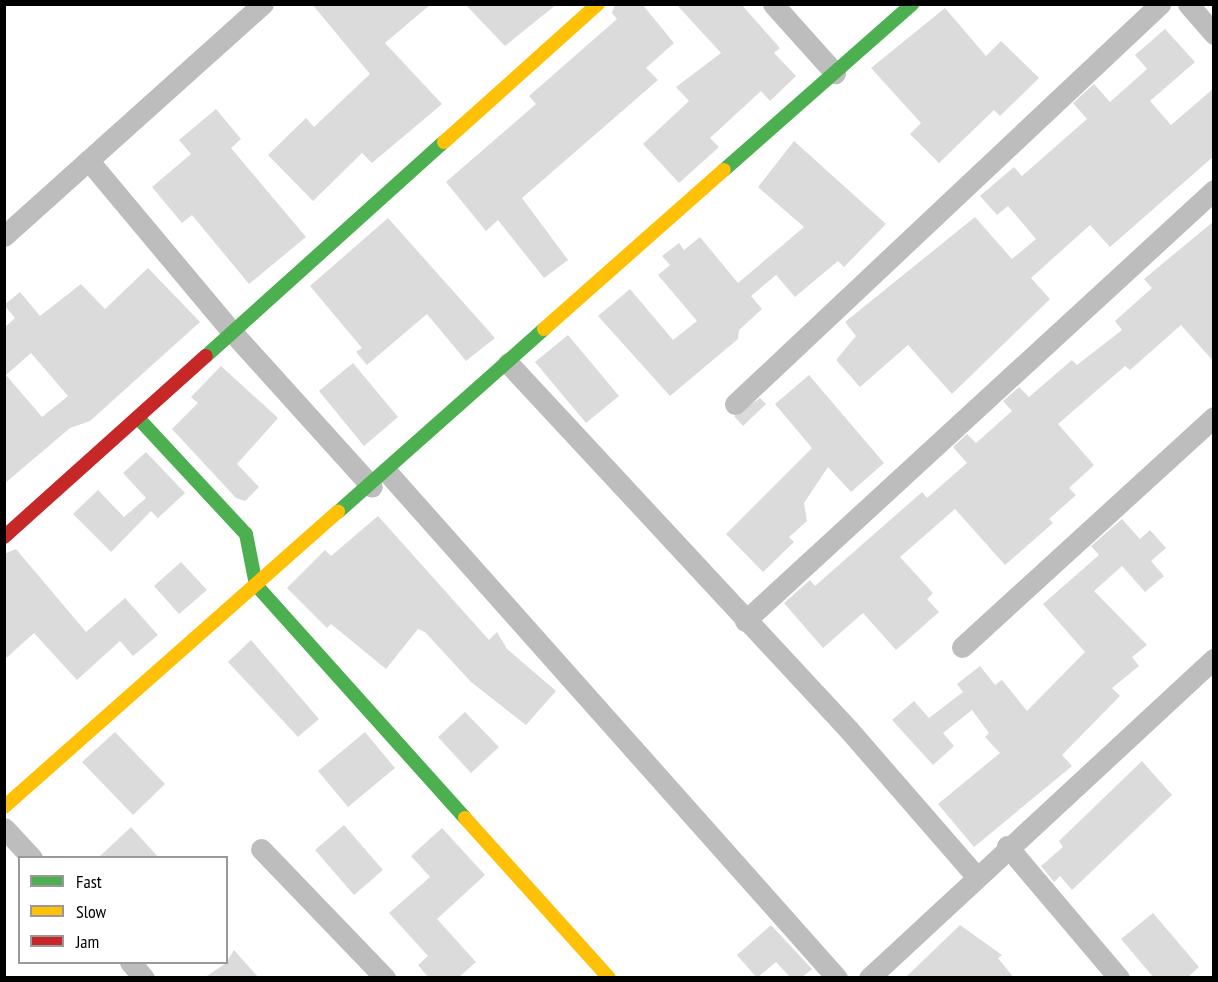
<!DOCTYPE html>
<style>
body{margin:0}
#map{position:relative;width:1218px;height:982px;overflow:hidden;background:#fff;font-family:"PT Sans Narrow",sans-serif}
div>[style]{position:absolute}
.building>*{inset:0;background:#dbdbdb}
.street>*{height:21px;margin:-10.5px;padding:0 10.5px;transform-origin:10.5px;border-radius:10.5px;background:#bdbdbd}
.fast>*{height:14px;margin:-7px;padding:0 7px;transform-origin:7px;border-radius:7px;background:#4caf50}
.slow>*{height:14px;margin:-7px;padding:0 7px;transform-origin:7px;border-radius:7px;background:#ffc107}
.jam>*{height:14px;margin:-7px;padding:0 7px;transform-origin:7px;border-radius:7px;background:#c62828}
span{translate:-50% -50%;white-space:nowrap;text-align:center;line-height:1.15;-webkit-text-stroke:4.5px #fff;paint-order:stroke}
.frame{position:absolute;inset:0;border:6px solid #000;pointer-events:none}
.legend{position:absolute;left:18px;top:856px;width:210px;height:108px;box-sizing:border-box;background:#fff;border:2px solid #999;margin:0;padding:8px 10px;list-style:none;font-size:18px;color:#000}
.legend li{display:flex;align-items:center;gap:12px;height:30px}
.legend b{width:30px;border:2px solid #999}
</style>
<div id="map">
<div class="building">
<div style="clip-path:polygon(312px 4px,431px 4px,385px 43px,442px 104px,372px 163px,362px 153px,313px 201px,268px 155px,306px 118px,314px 127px,370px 74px)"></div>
<div style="clip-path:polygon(465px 4px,557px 4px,505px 46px)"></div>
<div style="clip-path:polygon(615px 4px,642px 4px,674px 43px,646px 68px,658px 80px,522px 198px,568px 260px,544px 278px,498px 220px,486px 231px,446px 182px,536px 104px,529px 96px,617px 19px,612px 13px)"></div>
<div style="clip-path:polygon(676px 4px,741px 4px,780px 48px,774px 53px,796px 76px,770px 101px,761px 91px,710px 138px,719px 147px,679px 183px,643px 144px,689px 101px,676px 87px,721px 53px)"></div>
<div style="clip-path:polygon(945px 8px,986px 56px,1001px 41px,1039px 78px,1000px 116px,994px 110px,939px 163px,910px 134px,921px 123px,871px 68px)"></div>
<div style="clip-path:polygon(1165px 29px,1195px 62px,1150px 101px,1171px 125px,1214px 88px,1214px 156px,1110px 247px,1090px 225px,1031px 278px,1050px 299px,952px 394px,908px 345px,860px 387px,836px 360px,856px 336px,845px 322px,975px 217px,1012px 259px,1036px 239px,1008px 206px,997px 215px,980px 196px,1014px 167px,1022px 176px,1087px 119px,1073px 103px,1094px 84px,1110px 102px,1147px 69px,1135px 55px)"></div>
<div style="clip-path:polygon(216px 109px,241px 139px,231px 148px,306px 237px,249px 284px,192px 215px,182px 223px,152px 187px,191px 154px,179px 140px)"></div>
<div style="clip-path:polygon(794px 141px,886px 224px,844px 267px,838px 261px,795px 297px,776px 275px,751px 296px,762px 309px,739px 330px,738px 339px,670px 396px,598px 316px,630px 289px,673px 340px,697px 321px,658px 275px,670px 265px,662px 256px,679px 243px,684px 250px,700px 237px,738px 283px,804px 227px,758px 187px)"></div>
<div style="clip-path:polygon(388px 218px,495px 338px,466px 361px,427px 314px,367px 365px,356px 352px,362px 348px,310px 286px)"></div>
<div style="clip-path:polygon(1214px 221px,1214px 362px,1181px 325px,1130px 370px,1125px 366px,1058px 424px,1094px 465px,1069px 488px,1076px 495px,1049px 519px,1053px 523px,1005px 565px,955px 509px,900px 557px,933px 593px,927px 599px,939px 612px,896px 650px,863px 613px,823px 648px,784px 603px,810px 580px,815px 586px,922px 492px,927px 498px,967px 463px,953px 447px,967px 434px,976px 443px,1012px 411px,1003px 401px,1019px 387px,1029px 397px,1072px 360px,1077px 365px,1122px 330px,1115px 321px,1152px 288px,1144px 279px)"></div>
<div style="clip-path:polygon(evenodd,148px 268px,200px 322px,90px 421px,70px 428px,4px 484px,4px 328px,15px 318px,4px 305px,20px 292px,40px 316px,81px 284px,105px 309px,148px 268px,31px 353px,68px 396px,42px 417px,6px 375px,31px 353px)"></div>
<div style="clip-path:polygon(568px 335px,619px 396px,586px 423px,535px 362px)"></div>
<div style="clip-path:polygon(353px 363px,398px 417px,364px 446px,319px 391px)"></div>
<div style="clip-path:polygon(221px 366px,278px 418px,237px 464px,259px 487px,245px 501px,236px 498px,172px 429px,198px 403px,191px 397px)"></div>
<div style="clip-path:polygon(809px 375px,884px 463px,851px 492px,828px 467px,804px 503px,807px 521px,789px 537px,794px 542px,763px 572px,726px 534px,812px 448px,775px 404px)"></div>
<div style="clip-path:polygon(760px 398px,766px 404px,743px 426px,734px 416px)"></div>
<div style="clip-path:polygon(146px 452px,185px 493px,158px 518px,151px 511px,111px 552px,73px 514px,98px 490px,124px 517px,146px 498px,123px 473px)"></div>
<div style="clip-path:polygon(378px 516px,489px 640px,497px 632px,507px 649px,556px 691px,526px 725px,471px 682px,425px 632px,418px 629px,386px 669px,331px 624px,327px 628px,287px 588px,325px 550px,331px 556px)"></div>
<div style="clip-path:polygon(1122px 519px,1140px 539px,1150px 530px,1166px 548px,1151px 561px,1164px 576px,1145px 592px,1122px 566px,1094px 591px,1147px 645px,1132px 657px,1139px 666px,1112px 688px,1120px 696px,1062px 755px,1072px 766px,974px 847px,938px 804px,1000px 753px,985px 737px,989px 733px,972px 710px,943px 733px,954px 746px,933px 765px,892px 720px,914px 701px,929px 718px,963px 692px,957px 684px,980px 666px,995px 685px,1002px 680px,1027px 711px,1085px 652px,1043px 604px,1099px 555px,1091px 546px)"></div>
<div style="clip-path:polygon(16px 549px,86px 632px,125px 598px,158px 635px,133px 656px,120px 641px,77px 680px,34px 633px,4px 660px,4px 554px)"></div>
<div style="clip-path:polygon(181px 562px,207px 590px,179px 614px,154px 586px)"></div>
<div style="clip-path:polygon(251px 640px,319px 719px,298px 737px,228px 662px)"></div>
<div style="clip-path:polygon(465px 712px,499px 747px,471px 773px,438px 737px)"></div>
<div style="clip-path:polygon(115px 732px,165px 784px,133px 815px,82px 762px)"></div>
<div style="clip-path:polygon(365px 732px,395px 768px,348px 807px,318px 771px)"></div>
<div style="clip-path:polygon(1142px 761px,1172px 795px,1072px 890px,1060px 876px,1054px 882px,1041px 866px,1063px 847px,1059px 841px)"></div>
<div style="clip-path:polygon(344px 825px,383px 870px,354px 895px,315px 850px)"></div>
<div style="clip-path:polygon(131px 827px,159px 858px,98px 858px)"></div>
<div style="clip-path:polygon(442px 828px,485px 875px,437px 919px,476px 962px,458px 978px,429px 978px,418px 965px,428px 956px,389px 913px,430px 877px,411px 856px)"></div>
<div style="clip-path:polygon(1153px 913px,1199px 967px,1187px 978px,1154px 978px,1121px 939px)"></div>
<div style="clip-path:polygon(771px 925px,812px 969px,801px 978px,791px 978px,776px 962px,757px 978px,737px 955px)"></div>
<div style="clip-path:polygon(960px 925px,1002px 955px,998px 958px,1014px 978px,905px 978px)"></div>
<div style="clip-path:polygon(234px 950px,259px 978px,204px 978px,226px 963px)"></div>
</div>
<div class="street">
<div style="left:773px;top:4px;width:93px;rotate:48.1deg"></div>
<div style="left:1188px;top:4px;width:40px;rotate:49deg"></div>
<div style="left:89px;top:161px;width:224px;rotate:50.1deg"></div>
<div style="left:233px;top:333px;width:207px;rotate:47.9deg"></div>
<div style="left:4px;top:236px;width:348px;rotate:-41.9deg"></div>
<div style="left:508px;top:363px;width:501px;rotate:47.1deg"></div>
<div style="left:849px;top:730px;width:195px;rotate:49deg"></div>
<div style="left:735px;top:404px;width:584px;rotate:-43.26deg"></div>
<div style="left:387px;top:472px;width:677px;rotate:48.35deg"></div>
<div style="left:745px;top:621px;width:637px;rotate:-42.58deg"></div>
<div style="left:962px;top:647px;width:341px;rotate:-42.4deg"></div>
<div style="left:4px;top:828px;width:41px;rotate:47deg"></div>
<div style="left:1007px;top:846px;width:173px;rotate:49.7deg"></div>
<div style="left:261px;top:849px;width:179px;rotate:46.1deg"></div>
<div style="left:130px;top:962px;width:21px;rotate:49deg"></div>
<div style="left:869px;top:978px;width:470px;rotate:-42.8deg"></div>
</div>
<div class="fast">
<div style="left:724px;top:170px;width:251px;rotate:-41.4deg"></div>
<div style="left:206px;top:356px;width:320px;rotate:-42deg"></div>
<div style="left:139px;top:419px;width:157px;rotate:47.1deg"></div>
<div style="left:246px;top:534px;width:52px;rotate:78.9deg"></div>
<div style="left:256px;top:585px;width:313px;rotate:48.1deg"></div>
<div style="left:338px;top:512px;width:276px;rotate:-41.6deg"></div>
</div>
<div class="slow">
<div style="left:444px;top:142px;width:207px;rotate:-41.9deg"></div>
<div style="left:544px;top:329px;width:240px;rotate:-41.5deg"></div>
<div style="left:4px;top:807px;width:446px;rotate:-41.5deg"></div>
<div style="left:465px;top:818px;width:215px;rotate:48deg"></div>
</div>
<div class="jam">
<div style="left:4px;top:537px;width:271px;rotate:-41.9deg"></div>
</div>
<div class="frame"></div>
<ul class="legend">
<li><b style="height:8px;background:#4caf50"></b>Fast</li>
<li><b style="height:8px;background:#ffc107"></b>Slow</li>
<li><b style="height:8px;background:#c62828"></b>Jam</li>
</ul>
</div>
